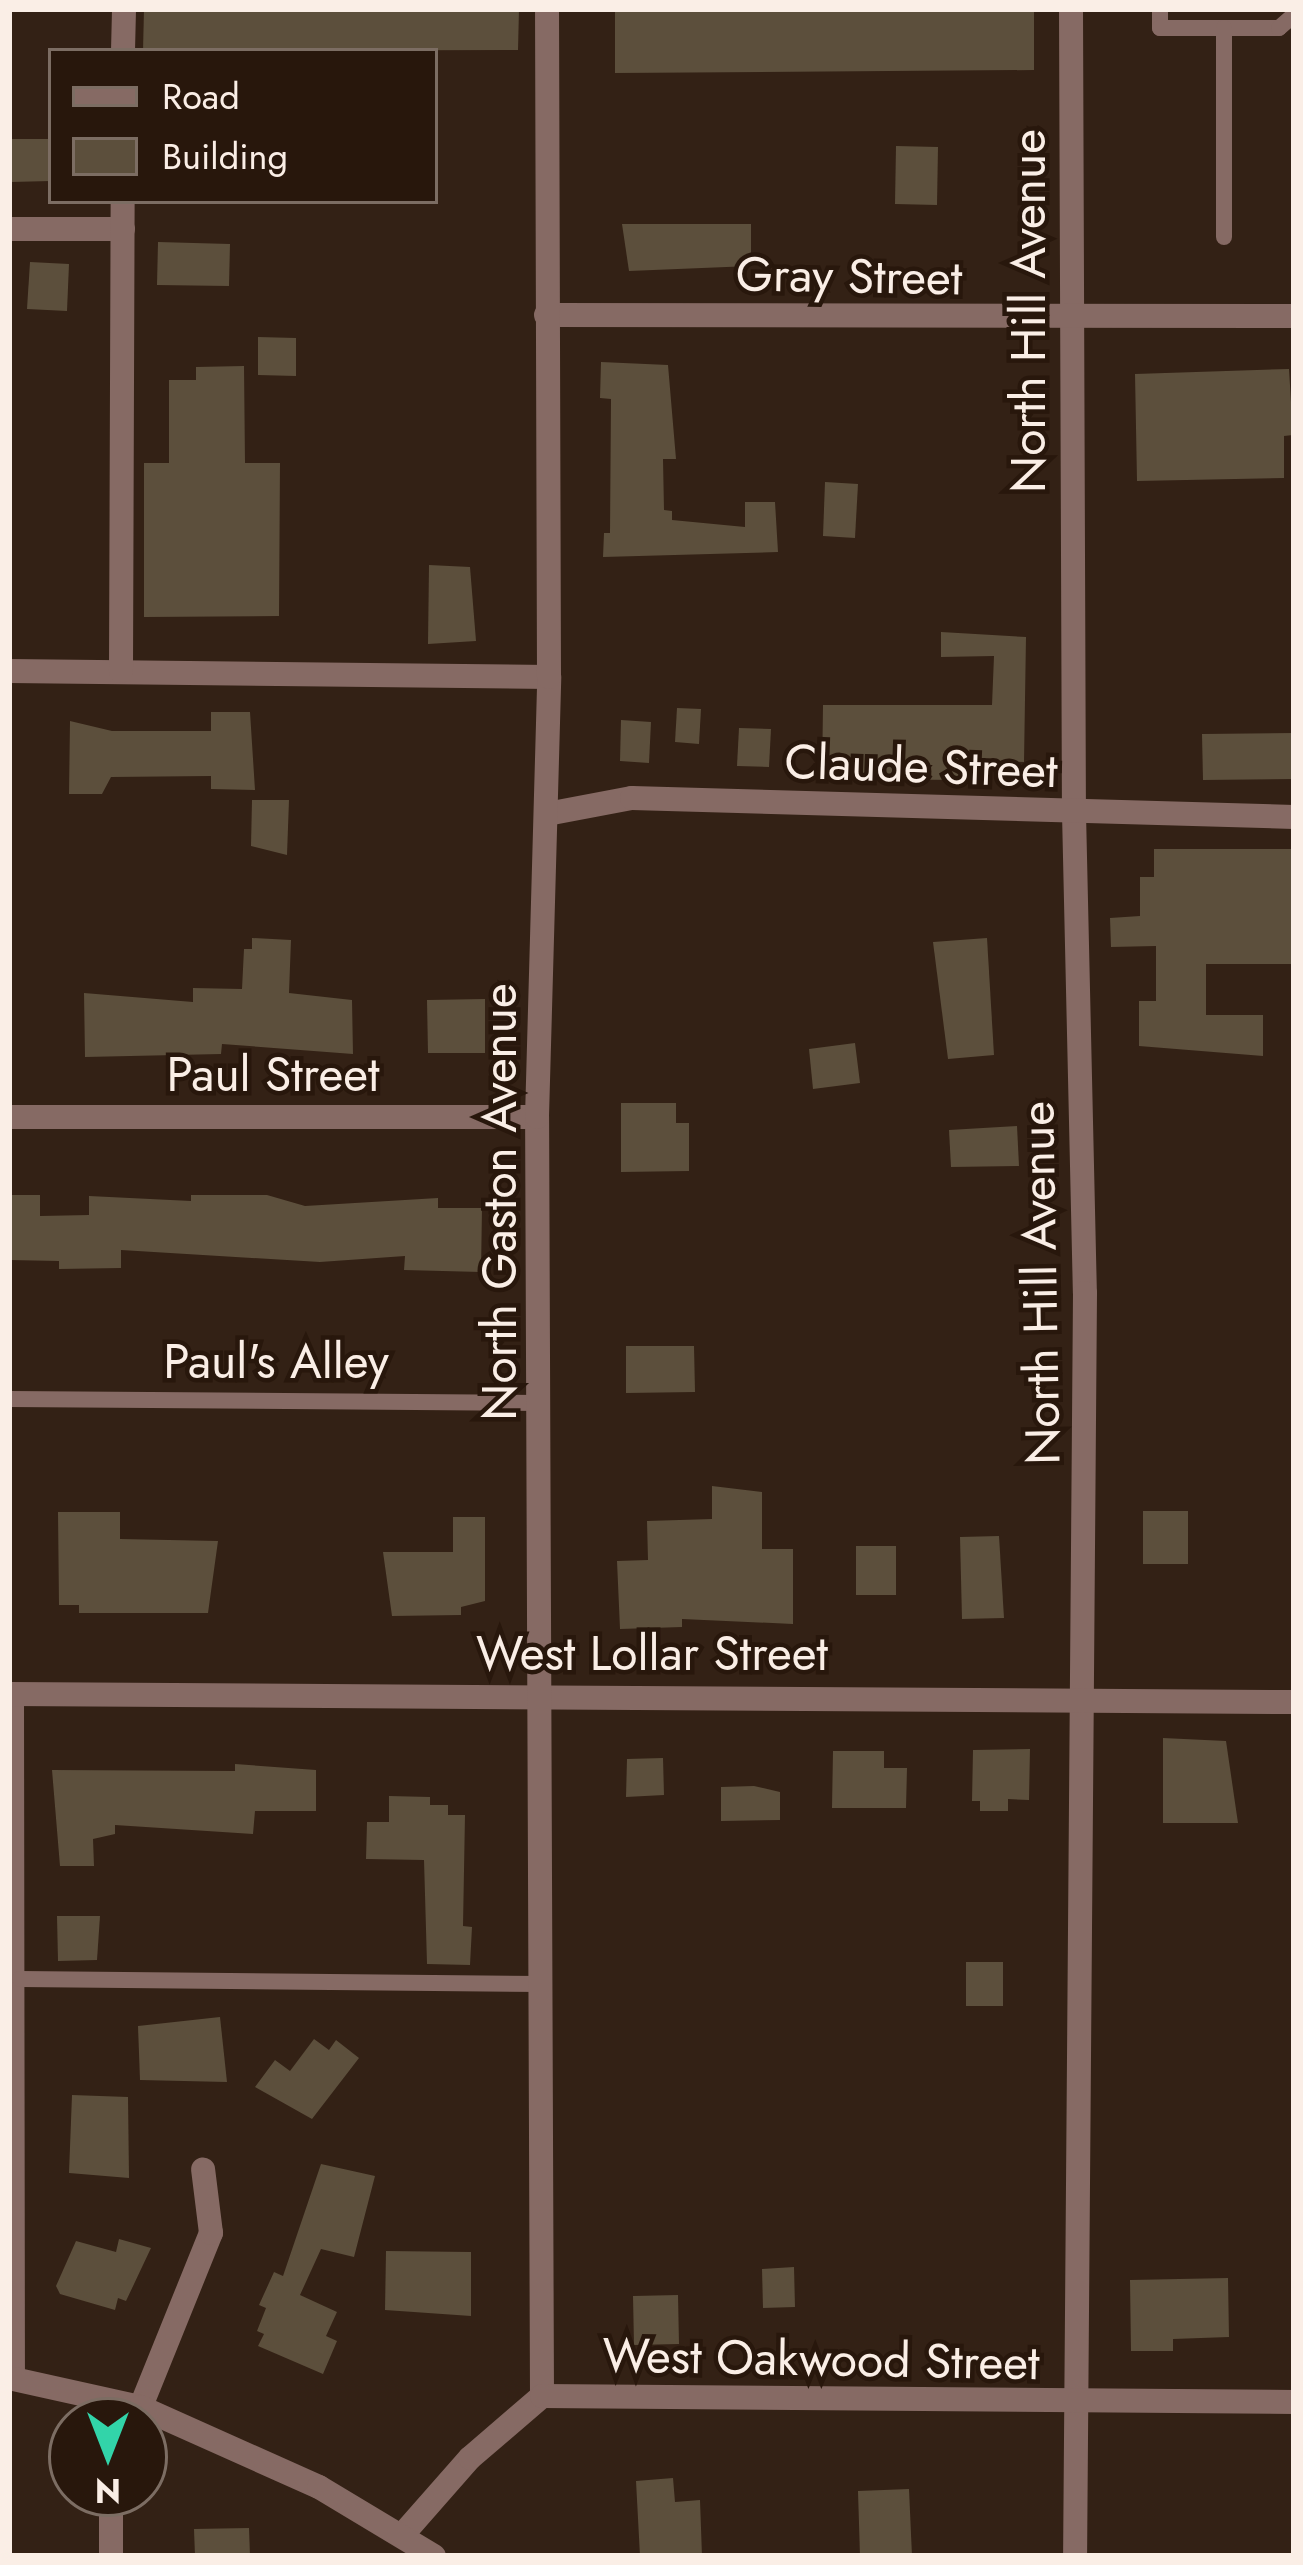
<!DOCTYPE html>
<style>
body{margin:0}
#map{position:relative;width:1303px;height:2565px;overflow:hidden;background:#332115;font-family:Jost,sans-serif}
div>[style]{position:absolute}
.building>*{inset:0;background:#5c4f3c}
.service>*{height:16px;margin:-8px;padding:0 8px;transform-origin:8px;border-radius:8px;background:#866a64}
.minor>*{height:24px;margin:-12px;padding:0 12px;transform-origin:12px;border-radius:12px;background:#866a64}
.tertiary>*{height:24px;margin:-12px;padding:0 12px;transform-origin:12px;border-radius:12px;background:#866a64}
span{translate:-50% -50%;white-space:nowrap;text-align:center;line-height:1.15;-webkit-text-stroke:9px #28170c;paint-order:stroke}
.street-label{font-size:48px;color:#faeee6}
.frame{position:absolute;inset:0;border:12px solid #faeee6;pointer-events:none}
.legend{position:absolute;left:48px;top:48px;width:390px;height:156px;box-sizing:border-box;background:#28170c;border:3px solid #7c6d63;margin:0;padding:15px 21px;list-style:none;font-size:36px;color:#faeee6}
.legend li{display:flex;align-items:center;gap:24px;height:60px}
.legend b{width:60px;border:3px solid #7c6d63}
.north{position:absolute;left:48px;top:2397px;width:120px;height:120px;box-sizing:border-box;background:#28170c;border:3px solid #7c6d63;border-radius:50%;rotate:180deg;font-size:33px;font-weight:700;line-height:48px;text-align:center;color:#faeee6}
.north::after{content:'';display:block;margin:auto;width:42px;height:54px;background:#32d4a9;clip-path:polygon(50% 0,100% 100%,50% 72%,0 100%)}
</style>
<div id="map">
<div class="building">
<div style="clip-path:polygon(144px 9px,519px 9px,518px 50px,143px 51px)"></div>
<div style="clip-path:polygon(615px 9px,1034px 9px,1034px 70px,615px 73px)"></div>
<div style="clip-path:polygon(11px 139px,51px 139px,51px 181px,11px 182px)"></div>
<div style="clip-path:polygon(896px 146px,938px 147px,937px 205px,895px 204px)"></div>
<div style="clip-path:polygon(622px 224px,751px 224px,751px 266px,629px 271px)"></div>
<div style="clip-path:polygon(158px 242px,230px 244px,229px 286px,157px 285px)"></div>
<div style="clip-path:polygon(30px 262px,69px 264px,67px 311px,27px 309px)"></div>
<div style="clip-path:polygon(258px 337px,296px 338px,296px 376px,258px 375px)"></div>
<div style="clip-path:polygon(601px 362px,668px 365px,676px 459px,663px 459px,664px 510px,672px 511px,672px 520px,745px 527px,745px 502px,775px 502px,778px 552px,603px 557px,604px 533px,610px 533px,611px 399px,600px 398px)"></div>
<div style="clip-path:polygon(244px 366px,245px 463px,280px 463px,279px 616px,144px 617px,144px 463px,169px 463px,169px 380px,196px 380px,196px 367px)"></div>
<div style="clip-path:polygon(1289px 369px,1293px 435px,1284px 436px,1284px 478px,1137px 481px,1135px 374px)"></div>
<div style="clip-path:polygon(825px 482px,858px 484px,855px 538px,823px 536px)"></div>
<div style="clip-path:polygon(429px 565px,470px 567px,476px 641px,428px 644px)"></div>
<div style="clip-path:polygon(941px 632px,1026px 637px,1024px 762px,966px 761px,966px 780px,822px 779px,823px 705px,992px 705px,994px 656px,941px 657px)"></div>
<div style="clip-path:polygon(677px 708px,701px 709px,699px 744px,675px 742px)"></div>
<div style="clip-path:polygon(211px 712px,250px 712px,255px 790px,211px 789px,211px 776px,111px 777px,102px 794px,69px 794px,70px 721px,112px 731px,211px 731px)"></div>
<div style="clip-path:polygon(621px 720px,651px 722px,649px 763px,620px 761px)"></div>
<div style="clip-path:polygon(739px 728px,771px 729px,769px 767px,737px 766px)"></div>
<div style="clip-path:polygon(1294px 733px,1294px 779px,1203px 780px,1202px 734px)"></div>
<div style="clip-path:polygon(252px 800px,289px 800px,287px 855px,251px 846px)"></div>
<div style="clip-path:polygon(1154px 849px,1293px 849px,1291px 964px,1206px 964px,1206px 1015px,1263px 1015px,1263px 1056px,1139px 1046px,1139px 1001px,1156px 1001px,1156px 946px,1111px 947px,1110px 918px,1140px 916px,1140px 877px,1154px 877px)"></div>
<div style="clip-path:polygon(252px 938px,291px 940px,289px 993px,352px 1000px,353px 1054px,222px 1044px,221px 1054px,85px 1057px,84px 993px,193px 1002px,193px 988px,242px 989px,244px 949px,252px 949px)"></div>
<div style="clip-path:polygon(987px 938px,994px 1055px,948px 1059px,933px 942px)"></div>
<div style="clip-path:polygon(485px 999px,485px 1053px,428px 1053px,427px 1000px)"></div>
<div style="clip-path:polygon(855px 1043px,860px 1083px,813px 1089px,809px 1049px)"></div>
<div style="clip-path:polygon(621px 1103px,676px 1103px,676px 1123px,689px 1123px,689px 1171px,621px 1172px)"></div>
<div style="clip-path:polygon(1017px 1126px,1019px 1166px,951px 1167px,949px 1130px)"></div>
<div style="clip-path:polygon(9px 1195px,40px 1195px,40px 1216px,89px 1215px,89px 1196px,191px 1201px,191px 1195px,267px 1195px,305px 1206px,438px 1198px,438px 1208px,482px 1208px,481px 1272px,404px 1270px,405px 1256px,320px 1262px,121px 1250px,121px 1268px,59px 1269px,59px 1261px,9px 1260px)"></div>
<div style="clip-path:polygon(626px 1346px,694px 1346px,695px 1392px,626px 1393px)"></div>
<div style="clip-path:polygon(712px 1486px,762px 1492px,762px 1549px,793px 1549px,793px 1624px,682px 1619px,682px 1627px,620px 1629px,617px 1561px,648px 1560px,647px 1521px,712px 1519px)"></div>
<div style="clip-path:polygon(1143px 1511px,1188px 1511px,1188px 1564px,1143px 1564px)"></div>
<div style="clip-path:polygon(58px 1512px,120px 1512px,120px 1539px,218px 1541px,208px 1613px,79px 1613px,79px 1605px,59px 1605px)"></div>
<div style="clip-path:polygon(453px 1517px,485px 1517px,485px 1601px,461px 1607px,461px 1615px,392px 1616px,383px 1552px,453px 1552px)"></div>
<div style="clip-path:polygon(999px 1536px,1004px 1618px,962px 1619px,960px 1537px)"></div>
<div style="clip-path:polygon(856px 1546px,896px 1546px,896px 1595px,856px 1595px)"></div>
<div style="clip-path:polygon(1163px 1738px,1226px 1741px,1238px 1823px,1163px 1823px)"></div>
<div style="clip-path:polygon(1030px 1749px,1029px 1800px,1008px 1799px,1008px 1811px,980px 1811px,980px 1801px,972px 1801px,973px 1750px)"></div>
<div style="clip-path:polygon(833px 1751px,884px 1751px,884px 1768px,907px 1768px,906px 1808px,832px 1808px)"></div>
<div style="clip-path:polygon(663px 1758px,664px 1795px,626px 1797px,627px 1759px)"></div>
<div style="clip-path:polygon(235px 1764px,316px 1770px,316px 1811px,255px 1811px,253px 1834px,115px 1825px,115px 1834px,93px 1839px,94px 1866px,60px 1866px,52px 1770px,235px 1771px)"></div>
<div style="clip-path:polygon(754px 1786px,780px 1792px,780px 1820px,721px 1821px,721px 1787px)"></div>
<div style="clip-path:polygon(389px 1796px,430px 1797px,430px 1805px,448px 1805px,448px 1815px,465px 1815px,463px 1926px,472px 1927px,470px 1965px,427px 1964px,424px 1860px,366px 1859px,367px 1822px,389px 1822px)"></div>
<div style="clip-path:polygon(57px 1916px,100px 1916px,97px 1960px,58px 1961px)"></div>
<div style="clip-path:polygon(966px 1962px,1003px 1962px,1003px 2006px,966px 2006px)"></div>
<div style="clip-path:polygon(220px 2017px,227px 2082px,140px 2080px,138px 2026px)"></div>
<div style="clip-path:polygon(314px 2039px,329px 2050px,336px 2040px,359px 2058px,312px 2119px,255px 2087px,275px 2060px,290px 2071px)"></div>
<div style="clip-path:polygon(72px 2095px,128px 2097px,129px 2178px,69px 2173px)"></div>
<div style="clip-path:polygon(321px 2164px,375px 2176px,354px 2257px,321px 2249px,300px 2295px,337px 2312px,326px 2336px,337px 2341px,323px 2374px,258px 2346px,264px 2334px,257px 2331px,266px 2308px,259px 2305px,274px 2272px,283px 2276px)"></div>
<div style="clip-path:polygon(119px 2239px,151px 2248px,126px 2301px,118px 2298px,115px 2310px,60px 2294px,56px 2286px,76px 2241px,116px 2252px)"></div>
<div style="clip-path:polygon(386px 2251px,471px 2252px,471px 2316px,385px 2310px)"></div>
<div style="clip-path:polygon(794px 2267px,795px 2307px,763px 2308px,762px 2269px)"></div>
<div style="clip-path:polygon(1228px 2278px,1229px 2337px,1173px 2339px,1173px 2351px,1131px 2351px,1130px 2280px)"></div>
<div style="clip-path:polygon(678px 2295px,679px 2344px,634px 2345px,633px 2296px)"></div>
<div style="clip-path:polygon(673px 2478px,675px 2502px,700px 2500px,702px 2556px,640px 2556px,636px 2481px)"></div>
<div style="clip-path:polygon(909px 2489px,912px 2556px,860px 2556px,858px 2491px)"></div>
<div style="clip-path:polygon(249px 2528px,250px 2556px,195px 2556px,194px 2529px)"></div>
</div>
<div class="service">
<div style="left:1160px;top:9px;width:19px;rotate:90deg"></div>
<div style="left:1160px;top:28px;width:119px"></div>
<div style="left:1279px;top:28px;width:20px;rotate:-41deg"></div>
<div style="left:1224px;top:28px;width:209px;rotate:90deg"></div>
<div style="left:9px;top:1399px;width:533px;rotate:0.43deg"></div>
<div style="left:16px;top:1694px;width:686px;rotate:89.92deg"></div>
<div style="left:20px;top:1979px;width:522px;rotate:0.55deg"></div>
</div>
<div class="minor">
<div style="left:1071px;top:9px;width:804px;rotate:89.79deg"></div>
<div style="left:1074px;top:813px;width:480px;rotate:88.7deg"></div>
<div style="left:1085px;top:1293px;width:1263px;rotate:90.45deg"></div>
<div style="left:123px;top:51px;width:42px;rotate:-88.6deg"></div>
<div style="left:9px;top:229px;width:114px"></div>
<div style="left:546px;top:315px;width:748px;rotate:0.08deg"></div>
<div style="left:9px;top:671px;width:540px;rotate:0.64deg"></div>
<div style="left:121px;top:671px;width:470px;rotate:-89.8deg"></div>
<div style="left:547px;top:814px;width:86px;rotate:-10.7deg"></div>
<div style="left:632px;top:798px;width:662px;rotate:1.64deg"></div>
<div style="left:9px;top:1117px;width:528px"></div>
<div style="left:9px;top:1694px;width:1285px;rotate:0.36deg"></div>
<div style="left:542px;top:2396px;width:1279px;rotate:-90.22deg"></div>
<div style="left:537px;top:1117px;width:440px;rotate:-88.4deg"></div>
<div style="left:549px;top:677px;width:668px;rotate:-90.17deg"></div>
<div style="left:135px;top:2421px;width:203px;rotate:-68deg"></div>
<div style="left:211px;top:2233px;width:64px;rotate:-97.1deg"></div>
<div style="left:111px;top:2493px;width:63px;rotate:90deg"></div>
<div style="left:404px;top:2533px;width:100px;rotate:-48.7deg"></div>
<div style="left:470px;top:2458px;width:95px;rotate:-40.7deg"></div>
<div style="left:542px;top:2396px;width:752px;rotate:0.46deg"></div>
</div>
<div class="tertiary">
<div style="left:9px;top:2378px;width:134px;rotate:12.5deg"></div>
<div style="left:140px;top:2407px;width:196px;rotate:24.1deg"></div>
<div style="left:319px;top:2487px;width:134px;rotate:31deg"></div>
</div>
<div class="street-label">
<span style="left:849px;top:276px;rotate:1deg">Gray Street</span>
<span style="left:1029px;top:311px;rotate:-90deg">North Hill Avenue</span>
<span style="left:921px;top:766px;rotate:2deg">Claude Street</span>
<span style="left:273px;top:1075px">Paul Street</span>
<span style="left:500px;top:1202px;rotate:-90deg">North Gaston Avenue</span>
<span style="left:1040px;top:1283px;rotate:-91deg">North Hill Avenue</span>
<span style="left:276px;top:1362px">Paul's Alley</span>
<span style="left:652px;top:1654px">West Lollar Street</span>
<span style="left:821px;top:2359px;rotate:1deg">West Oakwood Street</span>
</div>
<div class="frame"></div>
<ul class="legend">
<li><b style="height:15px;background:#866a64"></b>Road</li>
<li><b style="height:33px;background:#5c4f3c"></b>Building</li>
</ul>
<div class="north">N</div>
</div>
